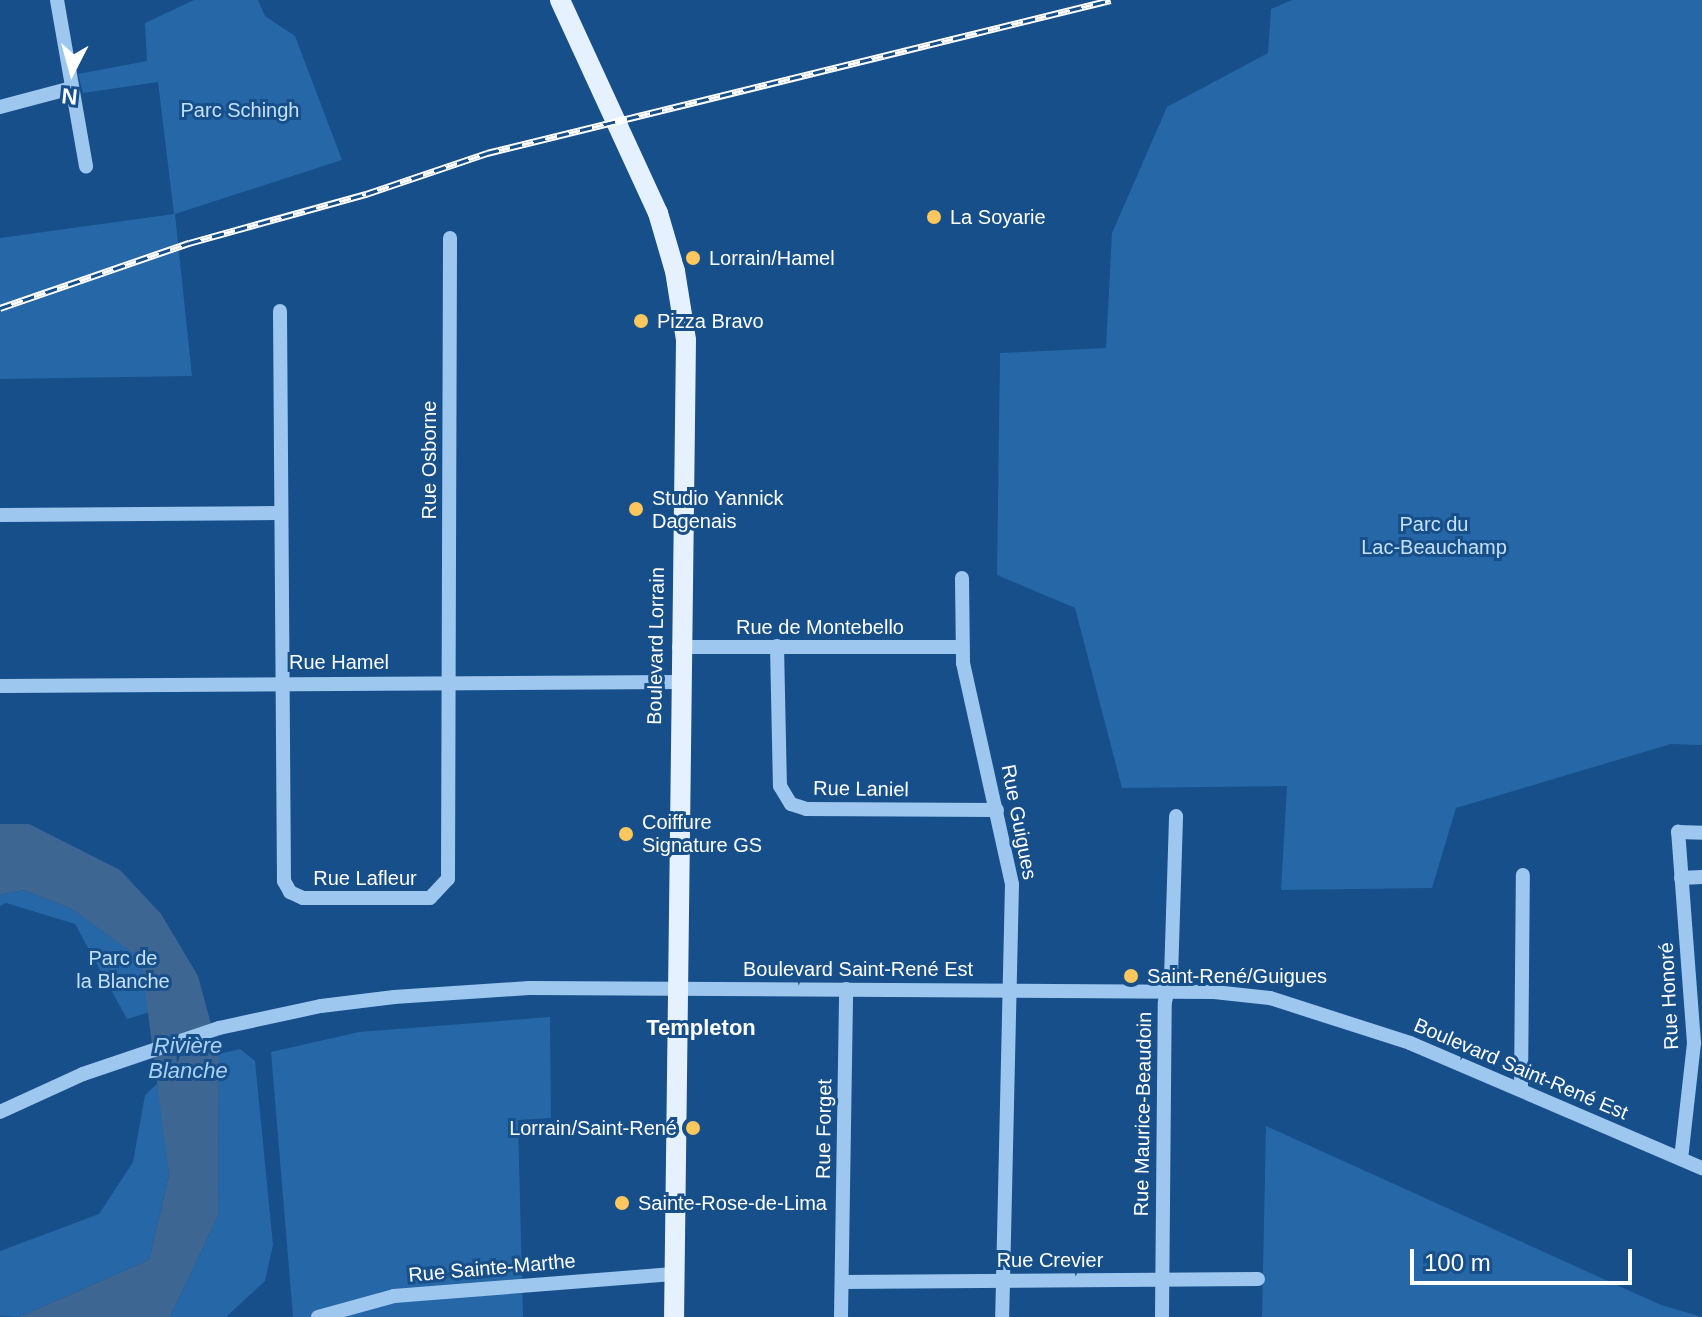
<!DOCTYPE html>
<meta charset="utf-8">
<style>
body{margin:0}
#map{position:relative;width:1702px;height:1317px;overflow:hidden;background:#164f8a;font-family:Arial,sans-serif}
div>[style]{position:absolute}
.green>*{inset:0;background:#2567a7}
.water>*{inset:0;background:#3d6792}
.minor>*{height:14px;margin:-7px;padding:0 7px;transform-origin:7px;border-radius:7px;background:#9ec7ef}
.major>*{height:20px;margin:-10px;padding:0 10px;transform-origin:10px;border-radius:10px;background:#e6f1ff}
.rail>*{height:7px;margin-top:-3.5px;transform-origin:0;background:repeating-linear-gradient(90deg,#164f8a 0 12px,#fff 0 24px);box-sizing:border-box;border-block:2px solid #fff}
.dots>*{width:22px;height:22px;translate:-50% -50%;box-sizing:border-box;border:4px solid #164f8a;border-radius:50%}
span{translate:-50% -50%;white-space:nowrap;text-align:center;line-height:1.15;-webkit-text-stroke:6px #164f8a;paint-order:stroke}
.park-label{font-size:20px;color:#c4e0fb}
.poi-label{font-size:20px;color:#fff}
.left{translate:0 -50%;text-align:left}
.right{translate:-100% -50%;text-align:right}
.street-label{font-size:20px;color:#fff}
.neighbourhood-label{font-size:22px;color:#fff;font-weight:700}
.water-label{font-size:22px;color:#aad1f6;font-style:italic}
.north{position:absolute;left:32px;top:32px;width:80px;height:80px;-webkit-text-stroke:6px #164f8a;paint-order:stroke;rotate:186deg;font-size:22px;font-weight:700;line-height:32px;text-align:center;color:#fff}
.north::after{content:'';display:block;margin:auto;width:28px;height:36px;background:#fff;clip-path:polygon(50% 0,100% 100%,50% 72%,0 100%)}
.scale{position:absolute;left:1410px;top:1249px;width:222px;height:36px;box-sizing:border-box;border:4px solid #fff;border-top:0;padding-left:10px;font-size:24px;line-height:28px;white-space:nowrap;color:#fff;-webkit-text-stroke:6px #164f8a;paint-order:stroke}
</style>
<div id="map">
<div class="green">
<div style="clip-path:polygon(194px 0,258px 0,265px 16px,295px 36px,342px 160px,175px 214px,192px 376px,0 379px,0 238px,174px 214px,158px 82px,83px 93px,78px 74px,147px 61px,145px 23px)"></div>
<div style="clip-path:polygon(1292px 0,1702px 0,1702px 745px,1671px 744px,1456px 808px,1432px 888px,1281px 890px,1287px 786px,1122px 788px,1075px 608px,997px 575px,1000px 353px,1106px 348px,1112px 233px,1167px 107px,1268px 53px,1271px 9px)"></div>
<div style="clip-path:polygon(23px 890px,72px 909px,141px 958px,150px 1012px,127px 1019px,75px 924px,6px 903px,0 906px,0 895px)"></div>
<div style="clip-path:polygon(550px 1017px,551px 1118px,518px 1120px,523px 1317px,293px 1317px,271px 1052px,359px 1032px)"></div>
<div style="clip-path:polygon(240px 1049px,255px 1061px,273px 1245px,265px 1281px,226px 1317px,170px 1317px,218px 1216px,219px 1054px)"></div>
<div style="clip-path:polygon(160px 1081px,169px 1175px,149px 1260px,19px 1317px,0 1316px,0 1251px,99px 1214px,133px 1162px,145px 1095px)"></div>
<div style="clip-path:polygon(1266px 1126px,1661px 1305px,1702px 1317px,1262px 1317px)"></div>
</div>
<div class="water">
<div style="clip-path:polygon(0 824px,29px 824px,120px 870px,161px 914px,198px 976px,219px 1054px,218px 1216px,170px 1317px,19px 1317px,149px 1260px,169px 1175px,141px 959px,72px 909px,23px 890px,0 895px)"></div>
</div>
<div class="minor">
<div style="left:57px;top:0;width:169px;rotate:80.1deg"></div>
<div style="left:0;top:107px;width:74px;rotate:-14.8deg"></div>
<div style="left:280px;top:311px;width:570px;rotate:89.6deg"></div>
<div style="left:284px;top:881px;width:13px;rotate:61deg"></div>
<div style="left:290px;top:892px;width:14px;rotate:25deg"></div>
<div style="left:303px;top:898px;width:127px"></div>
<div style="left:430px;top:898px;width:26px;rotate:-47deg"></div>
<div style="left:448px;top:879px;width:641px;rotate:-89.82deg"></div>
<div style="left:0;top:515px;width:279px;rotate:-0.4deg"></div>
<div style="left:962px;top:578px;width:85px;rotate:89.3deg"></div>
<div style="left:963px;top:663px;width:226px;rotate:77.5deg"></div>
<div style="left:1012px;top:884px;width:433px;rotate:91.3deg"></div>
<div style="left:777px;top:646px;width:140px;rotate:88.8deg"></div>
<div style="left:780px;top:786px;width:21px;rotate:59deg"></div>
<div style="left:791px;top:804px;width:16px;rotate:18deg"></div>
<div style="left:806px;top:809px;width:191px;rotate:0.3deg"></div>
<div style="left:679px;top:647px;width:282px"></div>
<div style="left:0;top:686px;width:679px;rotate:-0.34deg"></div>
<div style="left:1681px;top:878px;width:21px;rotate:-3deg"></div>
<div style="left:1521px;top:1088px;width:213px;rotate:-89.5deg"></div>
<div style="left:0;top:1112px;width:91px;rotate:-24.6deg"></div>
<div style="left:83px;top:1074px;width:144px;rotate:-18.7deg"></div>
<div style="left:219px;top:1028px;width:104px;rotate:-12.2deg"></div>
<div style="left:321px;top:1006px;width:74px;rotate:-7deg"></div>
<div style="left:394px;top:997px;width:135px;rotate:-3.8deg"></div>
<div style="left:529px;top:988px;width:685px;rotate:0.33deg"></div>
<div style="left:1214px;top:992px;width:56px;rotate:6.1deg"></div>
<div style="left:1270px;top:998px;width:147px;rotate:17.8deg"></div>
<div style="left:1410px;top:1043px;width:318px;rotate:23.2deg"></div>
<div style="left:1681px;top:1159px;width:117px;rotate:-83.6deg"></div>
<div style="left:1694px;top:1043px;width:212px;rotate:-94.3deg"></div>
<div style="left:1678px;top:832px;width:24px;rotate:2deg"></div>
<div style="left:842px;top:1282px;width:416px;rotate:-0.4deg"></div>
<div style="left:318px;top:1317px;width:79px;rotate:-15.4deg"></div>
<div style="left:394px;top:1296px;width:280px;rotate:-4.5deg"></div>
<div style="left:841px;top:1317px;width:328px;rotate:-89.1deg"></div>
<div style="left:1162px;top:1317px;width:315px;rotate:-89.5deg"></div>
<div style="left:1165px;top:1002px;width:26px;rotate:-77deg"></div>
<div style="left:1171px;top:977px;width:161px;rotate:-88.2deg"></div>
</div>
<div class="major">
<div style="left:560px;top:0;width:234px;rotate:65.3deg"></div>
<div style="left:658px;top:213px;width:60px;rotate:73.7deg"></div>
<div style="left:675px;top:271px;width:70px;rotate:80.9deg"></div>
<div style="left:686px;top:340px;width:977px;rotate:90.7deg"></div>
</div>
<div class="rail">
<div style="left:0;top:308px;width:200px;rotate:-19deg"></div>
<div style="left:189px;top:243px;width:184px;rotate:-15.5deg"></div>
<div style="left:366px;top:194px;width:128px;rotate:-18.7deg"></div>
<div style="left:487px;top:153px;width:642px;rotate:-13.78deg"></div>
</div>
<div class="dots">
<div style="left:934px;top:217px;background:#ffc75c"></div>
<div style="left:693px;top:258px;background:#ffc75c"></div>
<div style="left:641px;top:321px;background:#ffc75c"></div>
<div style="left:636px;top:509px;background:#ffc75c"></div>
<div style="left:626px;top:834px;background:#ffc75c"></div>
<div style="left:1131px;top:976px;background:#ffc75c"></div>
<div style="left:693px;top:1128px;background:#ffc75c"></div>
<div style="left:622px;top:1203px;background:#ffc75c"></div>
</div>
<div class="park-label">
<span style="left:240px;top:110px">Parc Schingh</span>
<span style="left:1434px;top:536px">Parc du<br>Lac-Beauchamp</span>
<span style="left:123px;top:970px">Parc de<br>la Blanche</span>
</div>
<div class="poi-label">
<span class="left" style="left:950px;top:217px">La Soyarie</span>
<span class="left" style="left:709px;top:258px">Lorrain/Hamel</span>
<span class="left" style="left:657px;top:321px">Pizza Bravo</span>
<span class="left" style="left:652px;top:510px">Studio Yannick<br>Dagenais</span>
<span class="left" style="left:642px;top:834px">Coiffure<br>Signature GS</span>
<span class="left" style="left:1147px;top:976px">Saint-René/Guigues</span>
<span class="right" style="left:677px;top:1128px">Lorrain/Saint-René</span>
<span class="left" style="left:638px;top:1203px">Sainte-Rose-de-Lima</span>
</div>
<div class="street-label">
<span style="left:429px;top:460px;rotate:-90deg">Rue Osborne</span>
<span style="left:820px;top:627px">Rue de Montebello</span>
<span style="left:656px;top:646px;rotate:-89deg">Boulevard Lorrain</span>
<span style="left:339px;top:662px">Rue Hamel</span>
<span style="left:861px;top:789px;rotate:1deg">Rue Laniel</span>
<span style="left:1019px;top:822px;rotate:79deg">Rue Guigues</span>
<span style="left:365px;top:878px">Rue Lafleur</span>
<span style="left:858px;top:969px">Boulevard Saint-René Est</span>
<span style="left:1669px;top:996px;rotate:-93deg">Rue Honoré</span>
<span style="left:1521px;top:1069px;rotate:23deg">Boulevard Saint-René Est</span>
<span style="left:1143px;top:1114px;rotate:-89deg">Rue Maurice-Beaudoin</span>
<span style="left:824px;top:1129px;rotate:-89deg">Rue Forget</span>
<span style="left:1050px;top:1260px">Rue Crevier</span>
<span style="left:492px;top:1268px;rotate:-5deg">Rue Sainte-Marthe</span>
</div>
<div class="neighbourhood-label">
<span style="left:701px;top:1028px">Templeton</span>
</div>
<div class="water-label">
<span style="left:188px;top:1058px">Rivière<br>Blanche</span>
</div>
<div class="north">N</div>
<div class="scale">100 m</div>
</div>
